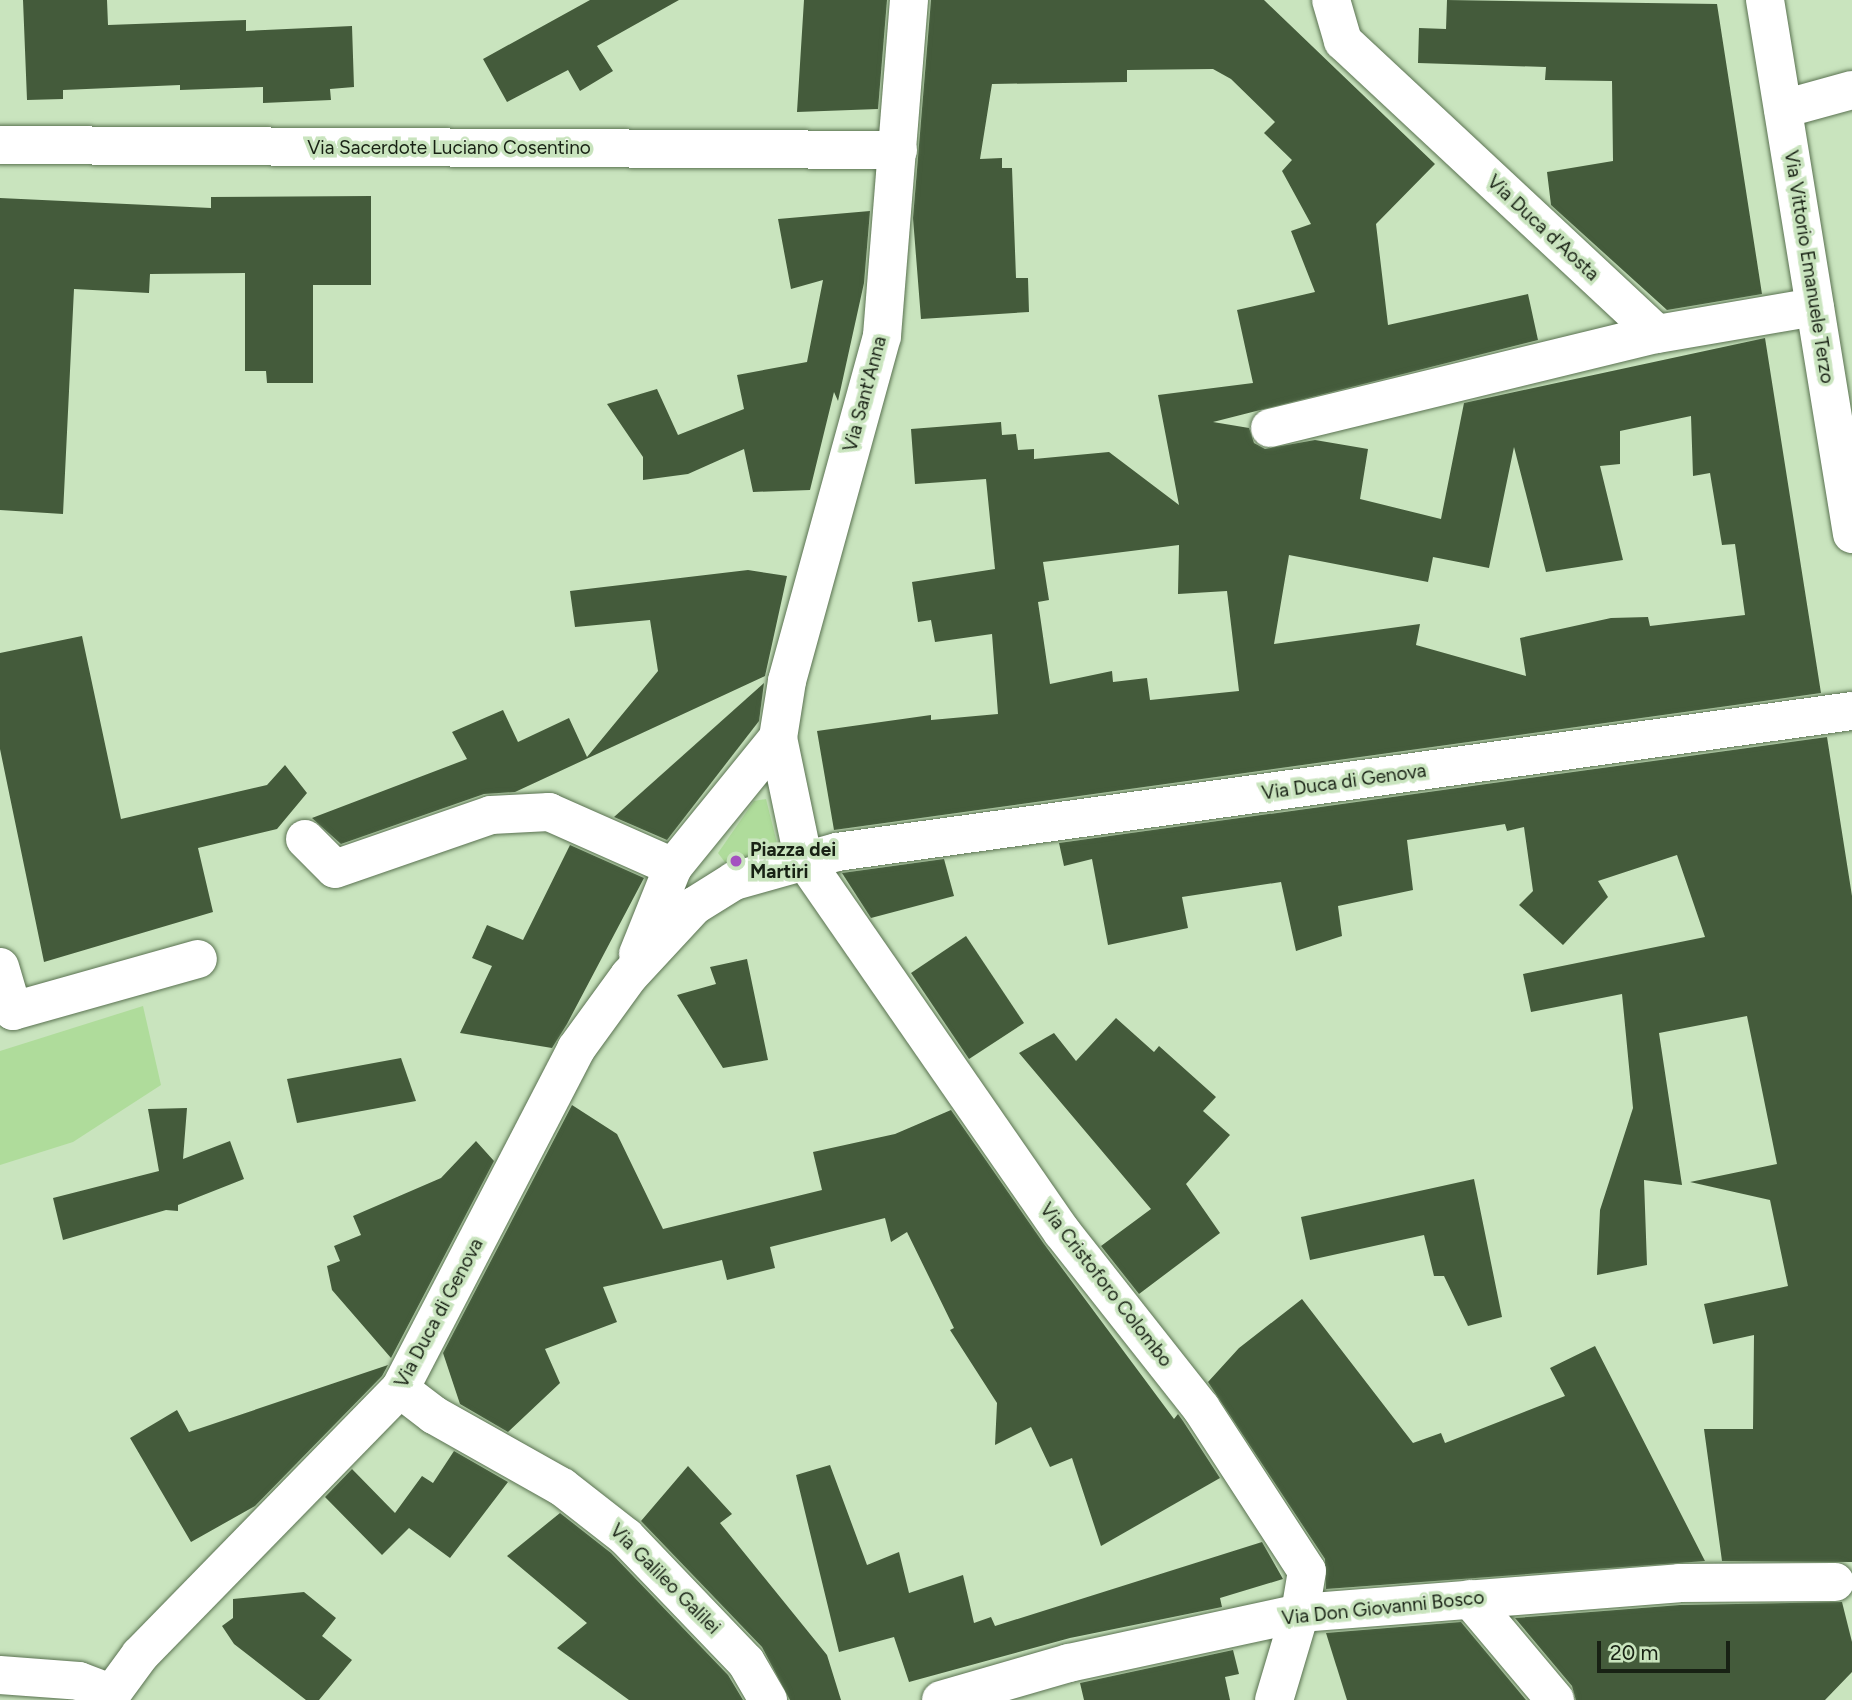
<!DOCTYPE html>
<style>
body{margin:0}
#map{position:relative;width:1852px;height:1700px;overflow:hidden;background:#c9e4be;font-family:Figtree,sans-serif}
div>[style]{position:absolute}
.green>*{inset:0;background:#afdc9b}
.building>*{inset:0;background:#445b3b}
.roads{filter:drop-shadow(0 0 2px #5a7251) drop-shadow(0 0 2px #5a7251)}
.minor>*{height:38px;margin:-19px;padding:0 19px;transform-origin:19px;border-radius:19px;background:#fff}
.tertiary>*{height:38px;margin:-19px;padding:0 19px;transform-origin:19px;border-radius:19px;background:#fff}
.dots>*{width:19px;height:19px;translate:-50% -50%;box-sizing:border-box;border:4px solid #c9e4be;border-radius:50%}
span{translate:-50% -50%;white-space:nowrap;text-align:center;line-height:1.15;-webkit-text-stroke:7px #c9e4be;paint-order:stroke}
.street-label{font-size:19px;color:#182114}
.poi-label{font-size:19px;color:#182114;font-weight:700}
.left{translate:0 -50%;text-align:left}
.scale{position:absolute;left:1597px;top:1641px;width:133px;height:32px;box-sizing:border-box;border:4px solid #182114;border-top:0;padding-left:9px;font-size:21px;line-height:24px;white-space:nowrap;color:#182114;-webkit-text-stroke:5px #c9e4be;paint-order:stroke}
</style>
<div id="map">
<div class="green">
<div style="clip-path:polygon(766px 799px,778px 847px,727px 865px,718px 853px,754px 801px)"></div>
<div style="clip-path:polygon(143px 1006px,161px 1085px,73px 1142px,0 1165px,0 1051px)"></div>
</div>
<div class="building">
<div style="clip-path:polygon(23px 0,107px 0,108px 25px,246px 20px,246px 31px,352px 26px,354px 87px,330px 89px,331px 100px,263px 103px,263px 87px,180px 90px,180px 85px,63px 90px,63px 99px,27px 100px)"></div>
<div style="clip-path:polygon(590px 0,679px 0,597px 46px,613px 71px,580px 91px,568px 70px,507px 102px,483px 59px)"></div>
<div style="clip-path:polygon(804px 0,887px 0,878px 109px,797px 112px)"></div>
<div style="clip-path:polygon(evenodd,931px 0,1264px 0,1435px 164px,1376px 224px,1388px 325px,1528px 294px,1538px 340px,1213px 422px,1249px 428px,1254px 443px,1265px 449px,1315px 440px,1368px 449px,1360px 499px,1441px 519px,1464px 403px,1765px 338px,1821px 693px,834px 830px,817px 731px,931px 715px,931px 720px,998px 714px,992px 634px,935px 642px,931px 620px,918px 622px,912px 582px,995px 569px,986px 479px,915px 484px,911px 429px,1001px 422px,1002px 435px,1016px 434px,1018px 450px,1034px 449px,1034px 459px,1109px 452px,1179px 505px,1158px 395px,1253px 383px,1237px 310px,1315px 292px,1291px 231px,1311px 224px,1282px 171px,1292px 160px,1264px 133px,1275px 122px,1231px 79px,1213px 69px,1127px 70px,1127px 82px,992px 84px,980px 159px,1002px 158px,1002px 168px,1012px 168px,1016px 278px,1028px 278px,1029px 312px,921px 319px,913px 218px,931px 0,1691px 416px,1693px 476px,1710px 473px,1722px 545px,1735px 544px,1745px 615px,1650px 626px,1648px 617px,1611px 618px,1520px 638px,1526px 676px,1416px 645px,1420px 624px,1274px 644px,1289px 555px,1428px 582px,1433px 557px,1489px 568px,1514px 447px,1546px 572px,1623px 560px,1600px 466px,1620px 464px,1620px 431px,1691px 416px,931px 0,1179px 545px,1178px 594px,1227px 591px,1239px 691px,1150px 700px,1147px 678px,1113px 682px,1112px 671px,1050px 684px,1038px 602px,1049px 600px,1043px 562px,1179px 545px)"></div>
<div style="clip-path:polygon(1447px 0,1717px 4px,1762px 294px,1667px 310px,1551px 205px,1547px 172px,1613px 161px,1612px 81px,1545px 80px,1546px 67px,1418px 63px,1419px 28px,1446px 29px)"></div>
<div style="clip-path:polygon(371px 196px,371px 285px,313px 285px,313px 383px,267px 383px,266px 371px,245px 371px,245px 273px,150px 274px,149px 293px,74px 289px,63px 514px,0 510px,0 198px,211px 208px,211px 197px)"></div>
<div style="clip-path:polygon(870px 211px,864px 283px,838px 401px,834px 392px,810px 490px,753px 492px,744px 449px,688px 474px,643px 480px,643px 457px,607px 404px,657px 389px,678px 435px,744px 409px,737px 375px,807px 362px,823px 280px,791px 289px,778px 219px)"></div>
<div style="clip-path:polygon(748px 570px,787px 576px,765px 676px,515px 792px,484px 794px,341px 844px,312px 818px,467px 759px,452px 732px,503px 710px,518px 742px,569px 718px,587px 757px,658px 671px,650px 620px,575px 627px,570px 591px)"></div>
<div style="clip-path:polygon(82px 636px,121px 819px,267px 785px,285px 765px,307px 793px,277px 829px,198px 848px,213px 912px,44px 962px,0 749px,0 653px)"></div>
<div style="clip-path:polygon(764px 683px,759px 721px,667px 840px,614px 817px)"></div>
<div style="clip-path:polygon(1827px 737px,1852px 896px,1852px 1562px,1722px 1561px,1704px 1429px,1753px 1429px,1754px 1335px,1713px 1344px,1704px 1304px,1788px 1286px,1770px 1200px,1690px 1182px,1777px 1164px,1747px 1016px,1659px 1033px,1682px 1185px,1644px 1180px,1647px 1265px,1597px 1275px,1600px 1210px,1633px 1108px,1622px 994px,1531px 1012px,1523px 974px,1705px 937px,1677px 855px,1598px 881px,1608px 897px,1563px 945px,1519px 905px,1533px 891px,1524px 827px,1507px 831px,1505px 824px,1407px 840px,1413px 890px,1338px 906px,1342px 936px,1296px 951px,1281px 882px,1182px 897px,1188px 928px,1108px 945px,1092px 859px,1064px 866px,1059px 843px)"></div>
<div style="clip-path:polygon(570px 845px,644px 878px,567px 1024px,552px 1048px,460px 1033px,492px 966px,472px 958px,487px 925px,523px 940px)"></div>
<div style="clip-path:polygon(944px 859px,954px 896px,871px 918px,842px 873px)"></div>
<div style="clip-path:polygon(966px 936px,1024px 1023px,969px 1059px,911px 973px)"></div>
<div style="clip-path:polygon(747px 959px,768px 1060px,723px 1068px,677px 995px,716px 984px,710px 967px)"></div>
<div style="clip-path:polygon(1116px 1018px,1154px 1052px,1159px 1046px,1216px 1097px,1203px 1111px,1230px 1135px,1186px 1184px,1220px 1233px,1139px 1294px,1101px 1246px,1151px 1209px,1019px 1053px,1054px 1033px,1076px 1061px)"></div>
<div style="clip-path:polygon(401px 1058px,416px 1101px,297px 1123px,287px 1079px)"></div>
<div style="clip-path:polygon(572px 1105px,617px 1134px,663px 1229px,822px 1190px,813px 1152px,895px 1134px,951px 1110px,1044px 1244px,1174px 1419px,1178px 1414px,1183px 1421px,1220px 1478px,1101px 1546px,1072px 1458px,1050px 1467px,1031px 1427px,995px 1445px,997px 1403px,950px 1330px,954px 1328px,907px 1232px,891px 1242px,885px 1218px,770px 1247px,775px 1268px,727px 1280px,722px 1260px,603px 1287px,617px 1322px,545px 1349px,560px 1383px,508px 1432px,460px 1404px,443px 1353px)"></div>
<div style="clip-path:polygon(187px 1108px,183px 1159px,230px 1141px,244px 1179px,178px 1205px,178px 1211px,166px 1210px,63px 1240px,53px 1198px,159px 1171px,148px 1109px)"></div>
<div style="clip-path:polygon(476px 1141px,494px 1161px,391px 1358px,332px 1290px,327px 1266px,340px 1261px,334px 1246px,361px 1235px,353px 1216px,441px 1178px)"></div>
<div style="clip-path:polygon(1474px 1179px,1502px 1317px,1468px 1326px,1444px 1276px,1434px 1276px,1424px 1235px,1310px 1260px,1301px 1217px)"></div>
<div style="clip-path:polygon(1302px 1299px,1413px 1443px,1441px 1433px,1445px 1443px,1565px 1396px,1550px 1368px,1595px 1346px,1705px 1561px,1326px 1589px,1325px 1559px,1208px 1382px,1239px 1348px)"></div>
<div style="clip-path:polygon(388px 1365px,382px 1376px,255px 1506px,191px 1542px,130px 1438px,177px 1410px,189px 1432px)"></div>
<div style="clip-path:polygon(454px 1451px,508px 1482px,450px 1558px,409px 1528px,382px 1555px,325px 1497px,352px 1469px,395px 1513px,422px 1476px,433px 1483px)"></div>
<div style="clip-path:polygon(830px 1465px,867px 1565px,899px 1552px,909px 1593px,963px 1575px,974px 1623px,991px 1617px,995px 1626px,1262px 1542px,1283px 1579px,1220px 1598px,1222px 1607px,1070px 1638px,909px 1682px,894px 1637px,839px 1652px,796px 1475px)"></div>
<div style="clip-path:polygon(688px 1466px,732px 1514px,720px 1523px,827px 1655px,841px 1700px,790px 1700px,762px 1647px,641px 1521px)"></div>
<div style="clip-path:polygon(560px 1513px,611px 1553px,728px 1675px,743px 1700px,629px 1700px,557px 1648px,587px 1623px,507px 1556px)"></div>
<div style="clip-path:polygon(304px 1592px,336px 1618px,322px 1636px,352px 1660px,319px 1700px,306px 1700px,234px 1644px,222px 1626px,233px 1618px,233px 1599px)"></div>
<div style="clip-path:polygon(1842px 1602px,1852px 1642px,1852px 1672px,1825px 1700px,1576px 1700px,1572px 1686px,1515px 1618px,1680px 1605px)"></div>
<div style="clip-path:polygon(1461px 1622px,1526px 1700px,1347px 1700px,1326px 1633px)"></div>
<div style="clip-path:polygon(1233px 1650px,1239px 1674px,1225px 1677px,1230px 1700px,1084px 1700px,1080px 1683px)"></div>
</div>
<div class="roads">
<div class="minor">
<div style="left:909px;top:0;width:337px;rotate:94.6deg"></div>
<div style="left:882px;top:336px;width:358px;rotate:105.4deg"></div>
<div style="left:787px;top:681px;width:58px;rotate:99deg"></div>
<div style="left:778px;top:738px;width:123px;rotate:78.2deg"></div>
<div style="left:803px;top:858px;width:455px;rotate:55.3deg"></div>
<div style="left:1062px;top:1232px;width:224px;rotate:51.7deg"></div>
<div style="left:1201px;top:1408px;width:194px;rotate:57deg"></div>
<div style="left:1307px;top:1571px;width:43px;rotate:99.5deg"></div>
<div style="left:1300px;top:1613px;width:91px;rotate:106.6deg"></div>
<div style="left:1331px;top:0;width:43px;rotate:73.7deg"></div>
<div style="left:1343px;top:41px;width:429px;rotate:43deg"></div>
<div style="left:1657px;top:334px;width:160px;rotate:-9.7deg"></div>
<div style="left:0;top:145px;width:898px;rotate:0.32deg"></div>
<div style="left:1270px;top:428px;width:398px;rotate:-13.7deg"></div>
<div style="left:305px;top:839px;width:42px;rotate:45deg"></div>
<div style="left:335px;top:869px;width:165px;rotate:-19.1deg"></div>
<div style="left:491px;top:815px;width:58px;rotate:-3deg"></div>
<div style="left:549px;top:812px;width:136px;rotate:23.9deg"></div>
<div style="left:638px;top:954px;width:94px;rotate:-68.1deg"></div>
<div style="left:673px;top:867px;width:166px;rotate:-50.9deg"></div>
<div style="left:0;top:967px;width:46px;rotate:73.5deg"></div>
<div style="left:13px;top:1011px;width:192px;rotate:-15.7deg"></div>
<div style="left:400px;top:1389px;width:43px;rotate:37.4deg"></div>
<div style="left:434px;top:1415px;width:147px;rotate:29.4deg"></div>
<div style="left:562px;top:1487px;width:81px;rotate:38deg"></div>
<div style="left:626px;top:1537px;width:173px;rotate:46.2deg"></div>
<div style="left:746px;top:1662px;width:44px;rotate:59.9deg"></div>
<div style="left:1470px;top:1599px;width:132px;rotate:49.9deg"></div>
<div style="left:0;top:1675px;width:79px;rotate:4.3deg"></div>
<div style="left:79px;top:1681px;width:33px;rotate:21deg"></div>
<div style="left:107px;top:1700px;width:56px;rotate:-53.7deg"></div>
<div style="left:140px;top:1655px;width:372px;rotate:-45.7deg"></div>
<div style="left:400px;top:1389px;width:383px;rotate:-62.6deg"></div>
<div style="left:576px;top:1049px;width:90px;rotate:-54deg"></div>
<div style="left:629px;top:976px;width:96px;rotate:-47.1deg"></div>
<div style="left:694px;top:906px;width:47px;rotate:-32deg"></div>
<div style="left:734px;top:881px;width:107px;rotate:-15.7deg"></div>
<div style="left:837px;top:852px;width:1025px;rotate:-7.91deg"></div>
<div style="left:941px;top:1700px;width:133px;rotate:-16.1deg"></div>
<div style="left:1069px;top:1663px;width:236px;rotate:-12.2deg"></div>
<div style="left:1300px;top:1613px;width:380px;rotate:-4.5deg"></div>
<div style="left:1679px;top:1583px;width:156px;rotate:-0.4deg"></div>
</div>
<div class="tertiary">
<div style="left:1765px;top:0;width:541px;rotate:80.75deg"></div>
<div style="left:1783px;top:109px;width:72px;rotate:-15.4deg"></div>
</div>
</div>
<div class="dots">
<div style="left:736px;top:861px;background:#a451c0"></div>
</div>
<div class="street-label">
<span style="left:449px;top:148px">Via Sacerdote Luciano Cosentino</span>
<span style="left:1543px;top:228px;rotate:43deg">Via Duca d'Aosta</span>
<span style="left:1809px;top:267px;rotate:81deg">Via Vittorio Emanuele Terzo</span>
<span style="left:865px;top:394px;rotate:-75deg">Via Sant'Anna</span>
<span style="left:1344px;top:782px;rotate:-8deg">Via Duca di Genova</span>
<span style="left:1106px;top:1285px;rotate:52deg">Via Cristoforo Colombo</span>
<span style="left:439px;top:1313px;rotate:-62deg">Via Duca di Genova</span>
<span style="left:665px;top:1579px;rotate:45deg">Via Galileo Galilei</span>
<span style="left:1383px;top:1608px;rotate:-6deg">Via Don Giovanni Bosco</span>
</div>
<div class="poi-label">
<span class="left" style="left:750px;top:861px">Piazza dei<br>Martiri</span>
</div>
<div class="scale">20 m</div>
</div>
